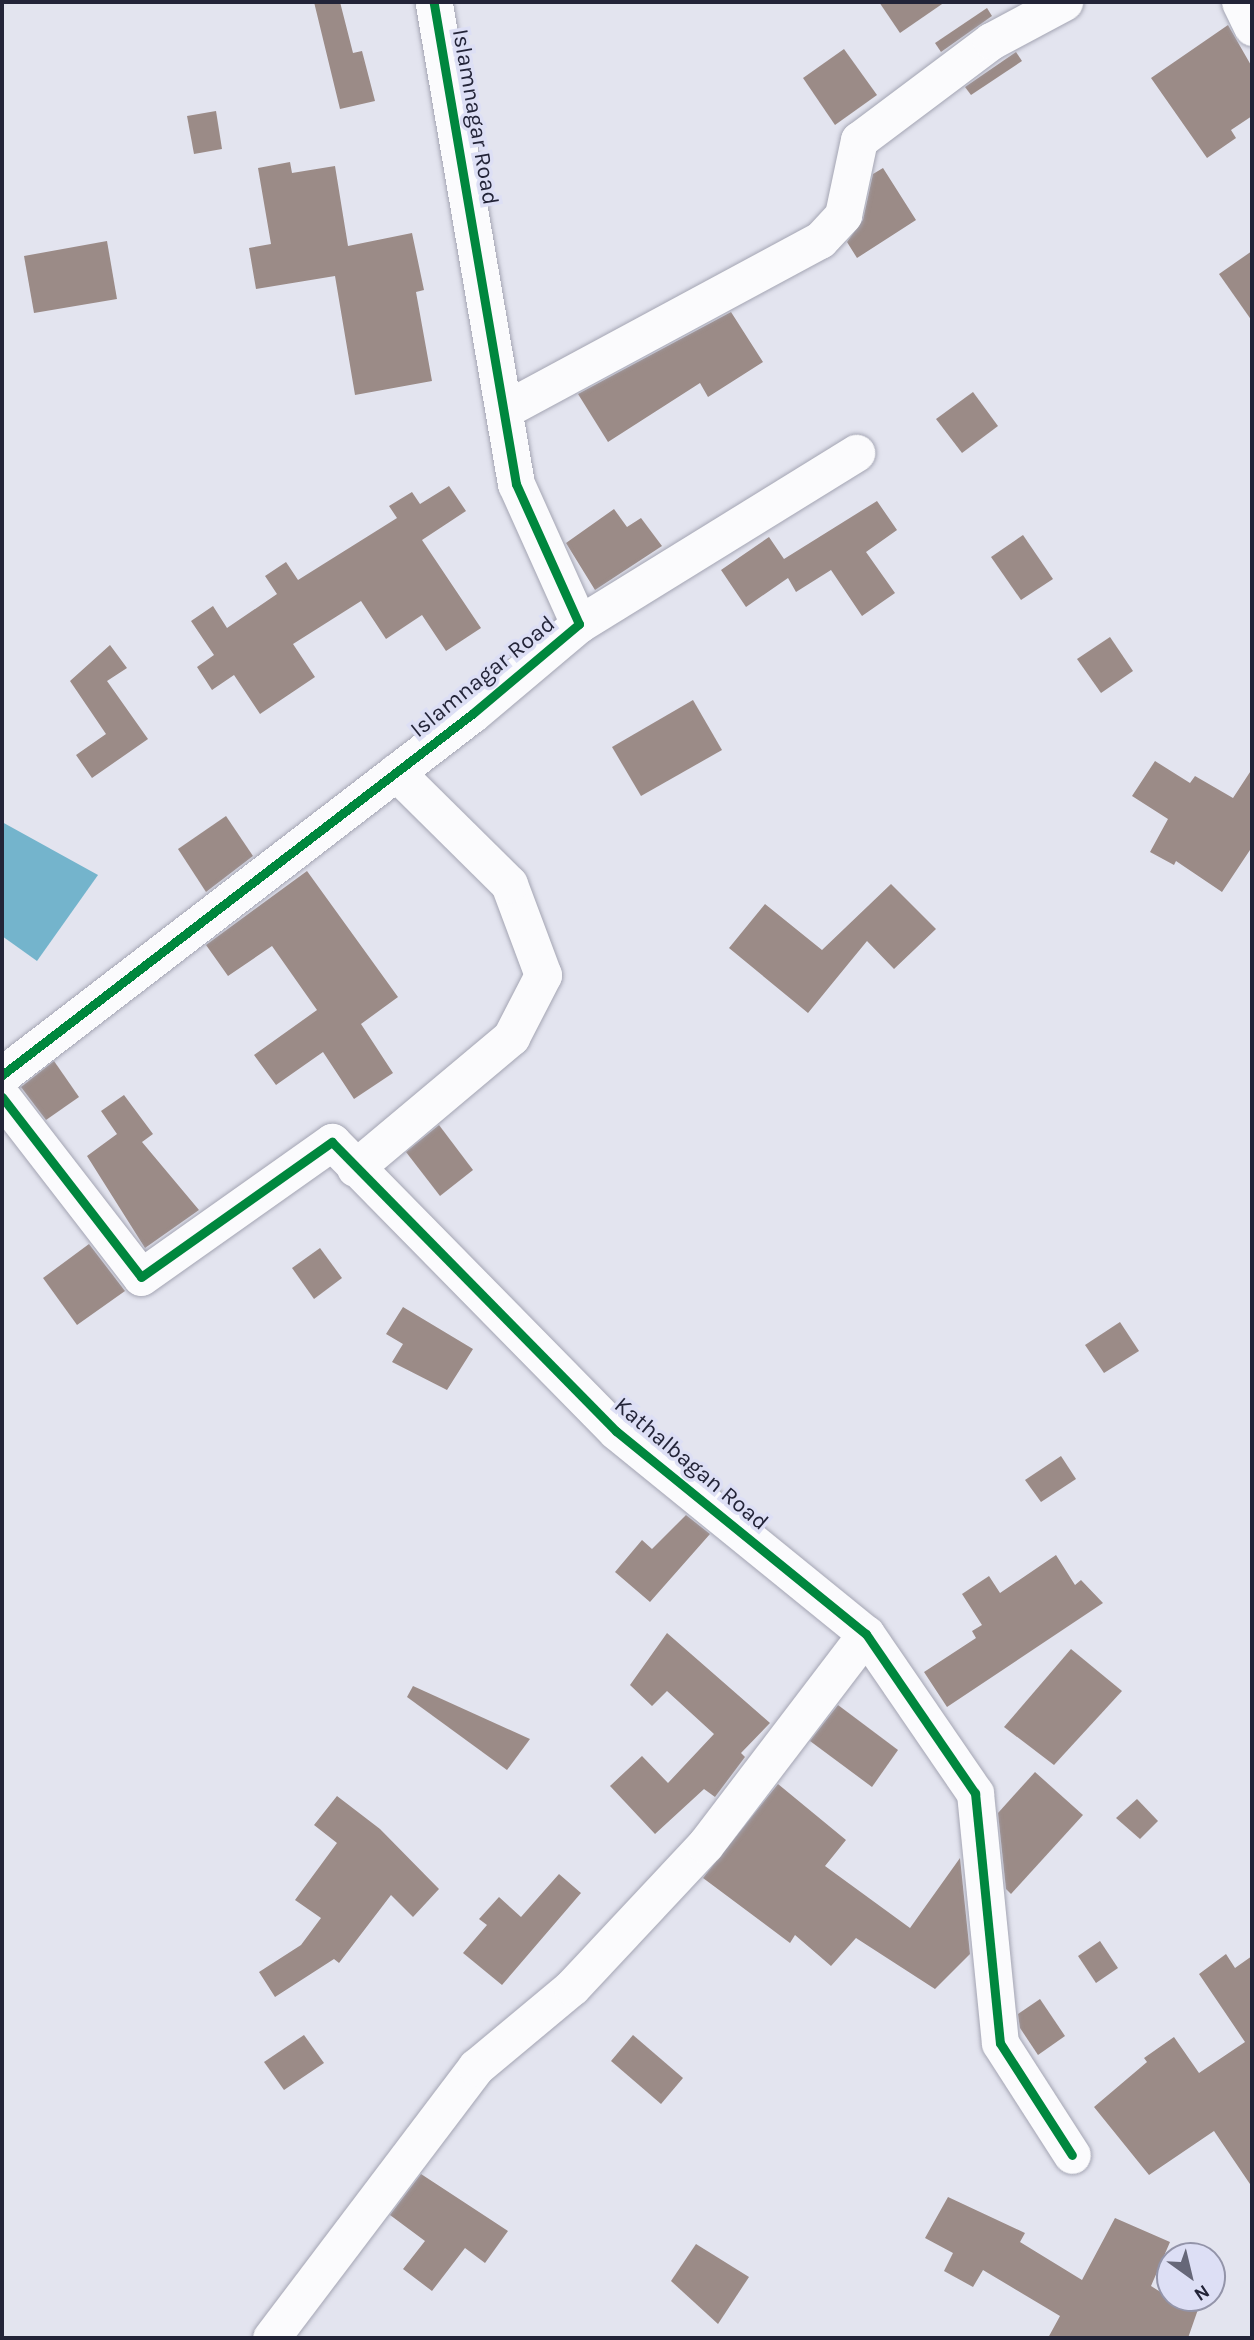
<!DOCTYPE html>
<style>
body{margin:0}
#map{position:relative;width:1254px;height:2340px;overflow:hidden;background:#e3e4ef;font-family:Karla,sans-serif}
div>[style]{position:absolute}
.water>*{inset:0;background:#74b4cc}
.building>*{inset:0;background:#9b8b87}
.roads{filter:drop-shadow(0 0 2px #a4a5b3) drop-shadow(0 0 2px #a4a5b3)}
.street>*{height:37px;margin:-18.5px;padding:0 18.5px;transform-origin:18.5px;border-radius:18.5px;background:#fbfbfd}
.cycleway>*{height:9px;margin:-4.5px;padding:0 4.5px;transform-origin:4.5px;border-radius:4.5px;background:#00873e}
span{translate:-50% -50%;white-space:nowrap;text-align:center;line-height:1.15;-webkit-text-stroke:7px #dddff5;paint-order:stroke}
.street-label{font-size:23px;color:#232438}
.frame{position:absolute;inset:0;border:4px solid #232438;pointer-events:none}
.north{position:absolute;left:1156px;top:2242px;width:70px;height:70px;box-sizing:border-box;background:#dddff5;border:2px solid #9394a9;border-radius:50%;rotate:146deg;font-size:19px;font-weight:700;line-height:28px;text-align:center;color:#232438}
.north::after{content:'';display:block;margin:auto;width:24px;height:32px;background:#666778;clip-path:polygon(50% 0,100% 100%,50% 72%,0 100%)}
</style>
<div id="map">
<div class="water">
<div style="clip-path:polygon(2px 822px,98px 875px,37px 961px,2px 936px)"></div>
</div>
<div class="building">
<div style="clip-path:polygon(314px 2px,340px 2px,353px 53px,362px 51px,375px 101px,340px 109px)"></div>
<div style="clip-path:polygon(879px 2px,945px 2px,900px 33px)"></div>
<div style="clip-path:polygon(987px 8px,992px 16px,941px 52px,935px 43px)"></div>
<div style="clip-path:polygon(1228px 25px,1252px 67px,1252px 116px,1231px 130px,1236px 138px,1207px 158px,1151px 78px)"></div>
<div style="clip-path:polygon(844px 49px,877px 95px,835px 125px,803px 78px)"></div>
<div style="clip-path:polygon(1016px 52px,1022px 61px,971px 95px,965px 87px)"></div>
<div style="clip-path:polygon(216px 111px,222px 149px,194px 154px,187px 116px)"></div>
<div style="clip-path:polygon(290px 162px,292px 173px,335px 166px,348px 246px,412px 233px,424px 290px,416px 292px,432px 381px,355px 395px,335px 276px,256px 289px,249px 248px,271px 244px,258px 168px)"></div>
<div style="clip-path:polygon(883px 168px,916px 220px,857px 258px,847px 242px,863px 220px,873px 174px)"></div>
<div style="clip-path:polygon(107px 241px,117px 299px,34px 313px,24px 256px)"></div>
<div style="clip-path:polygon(1252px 251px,1252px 321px,1219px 274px)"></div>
<div style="clip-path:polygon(731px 312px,763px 362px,708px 397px,700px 383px,608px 442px,578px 394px)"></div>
<div style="clip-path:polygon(973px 392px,998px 426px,962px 453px,936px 419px)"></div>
<div style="clip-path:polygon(449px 486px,466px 511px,422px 540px,481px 628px,446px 651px,422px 615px,386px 639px,361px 601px,293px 644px,315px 677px,260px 714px,234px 675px,212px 690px,197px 667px,214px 655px,191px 621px,213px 606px,227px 628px,277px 594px,265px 576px,286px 562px,298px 580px,397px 518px,389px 506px,412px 492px,420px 504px)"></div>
<div style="clip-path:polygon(877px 501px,897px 530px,866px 552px,895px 593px,862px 616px,831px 570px,796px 592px,788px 578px,746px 607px,721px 570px,769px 537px,784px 559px)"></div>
<div style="clip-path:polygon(614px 509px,627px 527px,641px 518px,662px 546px,595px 590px,566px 543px)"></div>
<div style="clip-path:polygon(1023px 535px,1053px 579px,1021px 600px,991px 557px)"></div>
<div style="clip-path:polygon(1110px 637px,1133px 671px,1101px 693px,1077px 659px)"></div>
<div style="clip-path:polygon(110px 645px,127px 668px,107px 681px,148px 739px,92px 778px,76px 755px,106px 734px,70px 681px)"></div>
<div style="clip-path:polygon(693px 700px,722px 750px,641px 796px,612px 747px)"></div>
<div style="clip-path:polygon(1155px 761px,1190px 783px,1195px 776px,1233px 798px,1252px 769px,1252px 847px,1222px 892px,1176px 861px,1174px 865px,1150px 852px,1168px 819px,1132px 796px)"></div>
<div style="clip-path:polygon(226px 816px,253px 856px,206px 892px,178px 849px)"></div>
<div style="clip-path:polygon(307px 871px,398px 997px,361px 1024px,393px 1073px,354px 1099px,323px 1052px,276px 1085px,254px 1055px,317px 1010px,272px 946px,228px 976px,206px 945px)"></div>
<div style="clip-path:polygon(891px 884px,936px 929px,894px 969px,867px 941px,808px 1013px,729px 948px,765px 904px,822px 950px)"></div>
<div style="clip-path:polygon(54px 1061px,79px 1097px,46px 1120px,21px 1087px)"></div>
<div style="clip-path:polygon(124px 1095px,153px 1134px,142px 1142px,199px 1210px,145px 1248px,87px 1156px,117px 1134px,101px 1111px)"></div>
<div style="clip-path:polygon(439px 1125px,473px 1170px,440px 1196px,406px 1152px)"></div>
<div style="clip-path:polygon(89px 1244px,125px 1291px,77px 1325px,43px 1278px)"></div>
<div style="clip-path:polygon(320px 1248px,342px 1278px,314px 1299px,292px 1268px)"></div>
<div style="clip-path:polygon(403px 1307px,473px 1349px,447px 1390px,392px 1362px,403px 1344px,386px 1334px)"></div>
<div style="clip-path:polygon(1120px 1322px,1139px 1351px,1104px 1373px,1085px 1345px)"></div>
<div style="clip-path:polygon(1061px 1456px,1076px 1479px,1041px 1502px,1025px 1480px)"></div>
<div style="clip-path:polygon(686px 1515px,710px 1534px,650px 1602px,615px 1572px,642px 1540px,652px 1549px)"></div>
<div style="clip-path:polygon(1056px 1555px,1075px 1585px,1081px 1580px,1103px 1603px,947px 1707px,924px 1672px,976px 1638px,972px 1631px,982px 1625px,962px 1594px,989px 1576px,1000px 1593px)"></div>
<div style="clip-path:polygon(667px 1633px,770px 1723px,741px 1753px,745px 1757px,715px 1797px,704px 1789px,655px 1834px,610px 1786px,642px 1756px,668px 1783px,714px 1734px,667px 1691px,652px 1706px,630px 1685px)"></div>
<div style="clip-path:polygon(1071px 1649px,1122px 1691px,1054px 1765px,1004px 1727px)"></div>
<div style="clip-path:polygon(413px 1686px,530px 1739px,507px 1770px,407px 1697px)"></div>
<div style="clip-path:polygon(838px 1705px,898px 1750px,872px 1787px,810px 1741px)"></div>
<div style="clip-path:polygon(1035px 1772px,1083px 1815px,1011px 1894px,1006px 1889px,998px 1813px)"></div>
<div style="clip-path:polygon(778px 1784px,846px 1840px,825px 1866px,910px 1928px,960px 1858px,970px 1954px,935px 1989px,856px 1938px,831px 1966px,795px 1935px,790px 1943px,703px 1878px)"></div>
<div style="clip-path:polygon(337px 1796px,380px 1829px,439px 1889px,413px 1917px,391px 1895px,339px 1963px,334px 1959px,275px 1997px,259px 1972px,301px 1945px,321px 1918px,295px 1900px,337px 1843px,314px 1825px)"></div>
<div style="clip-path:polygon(1137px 1799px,1158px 1821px,1140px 1839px,1116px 1818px)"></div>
<div style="clip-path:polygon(559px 1874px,581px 1893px,502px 1985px,463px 1953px,487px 1925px,479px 1919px,499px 1897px,521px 1917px)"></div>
<div style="clip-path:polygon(1100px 1941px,1118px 1968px,1096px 1983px,1078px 1956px)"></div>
<div style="clip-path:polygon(1226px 1954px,1235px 1968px,1252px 1956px,1252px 2187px,1214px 2131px,1149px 2175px,1094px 2107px,1147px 2062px,1144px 2058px,1174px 2037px,1199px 2073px,1245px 2042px,1199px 1974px)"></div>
<div style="clip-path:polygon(1040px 1999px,1065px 2036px,1038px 2055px,1020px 2028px,1018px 2014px)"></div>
<div style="clip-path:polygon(304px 2035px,324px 2063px,284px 2090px,264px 2062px)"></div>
<div style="clip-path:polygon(633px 2035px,683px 2078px,661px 2104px,611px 2061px)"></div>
<div style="clip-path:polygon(421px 2174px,508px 2231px,485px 2263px,465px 2248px,432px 2291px,403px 2269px,425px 2241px,390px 2215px)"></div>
<div style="clip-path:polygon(948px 2197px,1025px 2233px,1020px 2242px,1082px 2280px,1115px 2218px,1170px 2242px,1151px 2286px,1170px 2298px,1202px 2298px,1188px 2338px,1048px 2338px,1060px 2316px,983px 2270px,973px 2287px,944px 2271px,953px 2253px,925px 2238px)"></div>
<div style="clip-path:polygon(696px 2244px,749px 2277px,718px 2324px,671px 2281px)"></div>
</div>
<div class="roads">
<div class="street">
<div style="left:1240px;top:2px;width:28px;rotate:64deg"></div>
<div style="left:504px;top:410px;width:359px;rotate:-28.3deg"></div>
<div style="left:820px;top:240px;width:34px;rotate:-47deg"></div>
<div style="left:843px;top:215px;width:77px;rotate:-78deg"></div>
<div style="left:859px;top:140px;width:165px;rotate:-36.9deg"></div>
<div style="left:991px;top:41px;width:83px;rotate:-28.1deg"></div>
<div style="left:579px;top:624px;width:326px;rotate:-31.7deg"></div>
<div style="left:2px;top:1075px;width:593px;rotate:-37.53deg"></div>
<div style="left:472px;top:714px;width:140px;rotate:-40.1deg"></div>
<div style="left:579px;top:624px;width:154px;rotate:-114.2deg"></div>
<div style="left:516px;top:484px;width:489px;rotate:-99.7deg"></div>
<div style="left:2px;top:1097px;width:227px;rotate:52.3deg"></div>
<div style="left:141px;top:1277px;width:234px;rotate:-35.3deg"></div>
<div style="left:332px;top:1142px;width:405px;rotate:45.5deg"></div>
<div style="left:616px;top:1431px;width:322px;rotate:39.1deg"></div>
<div style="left:866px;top:1634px;width:193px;rotate:55.6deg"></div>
<div style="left:975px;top:1793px;width:251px;rotate:84.3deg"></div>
<div style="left:1000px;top:2043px;width:133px;rotate:57.3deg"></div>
<div style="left:355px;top:1168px;width:204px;rotate:-40deg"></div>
<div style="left:511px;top:1037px;width:70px;rotate:-62.7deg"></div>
<div style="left:543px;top:975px;width:97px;rotate:-110.5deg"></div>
<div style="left:509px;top:884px;width:159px;rotate:-135.3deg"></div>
<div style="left:271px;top:2338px;width:340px;rotate:-52.9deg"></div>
<div style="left:476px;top:2067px;width:125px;rotate:-39.8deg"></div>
<div style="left:572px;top:1987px;width:195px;rotate:-46.9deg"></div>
<div style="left:705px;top:1845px;width:265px;rotate:-52.7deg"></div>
</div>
</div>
<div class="cycleway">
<div style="left:2px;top:1075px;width:593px;rotate:-37.53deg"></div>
<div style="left:472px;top:714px;width:140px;rotate:-40.1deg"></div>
<div style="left:579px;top:624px;width:154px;rotate:-114.2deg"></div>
<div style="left:516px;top:484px;width:489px;rotate:-99.7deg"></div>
<div style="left:2px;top:1097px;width:227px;rotate:52.3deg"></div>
<div style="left:141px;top:1277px;width:234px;rotate:-35.3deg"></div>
<div style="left:332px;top:1142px;width:405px;rotate:45.5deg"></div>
<div style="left:616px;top:1431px;width:322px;rotate:39.1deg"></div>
<div style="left:866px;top:1634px;width:193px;rotate:55.6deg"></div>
<div style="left:975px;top:1793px;width:251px;rotate:84.3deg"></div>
<div style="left:1000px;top:2043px;width:133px;rotate:57.3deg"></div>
</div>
<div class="street-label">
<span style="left:475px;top:117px;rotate:80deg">Islamnagar Road</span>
<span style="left:483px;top:677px;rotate:-39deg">Islamnagar Road</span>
<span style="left:691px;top:1464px;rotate:40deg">Kathalbagan Road</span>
</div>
<div class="frame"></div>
<div class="north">N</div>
</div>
